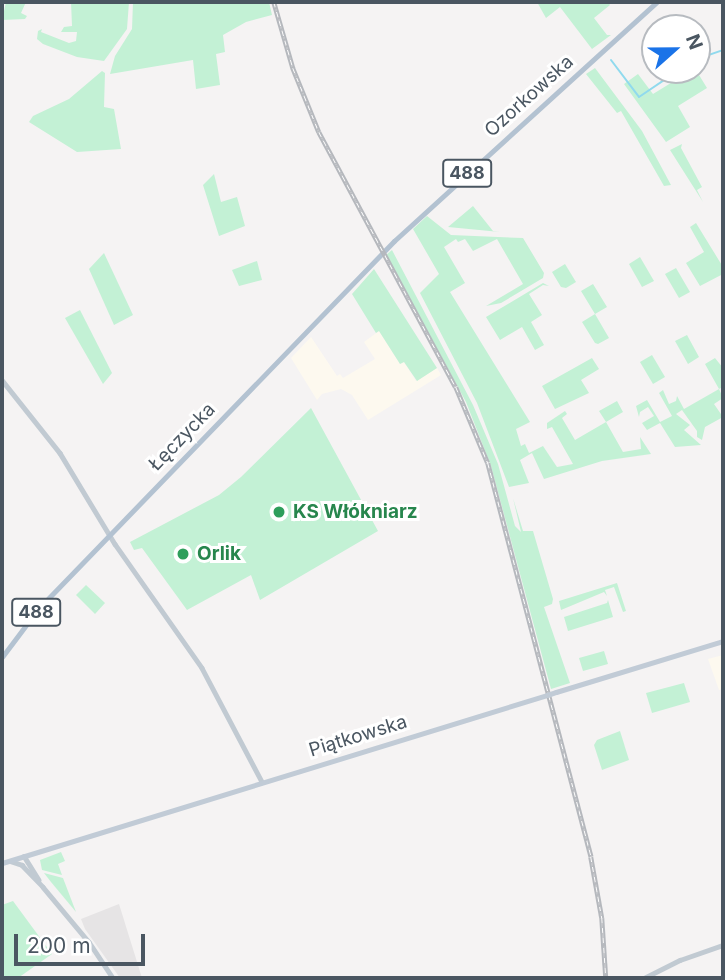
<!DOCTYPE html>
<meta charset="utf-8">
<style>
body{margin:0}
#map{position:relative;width:725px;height:980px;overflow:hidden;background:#f5f3f3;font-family:Inter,sans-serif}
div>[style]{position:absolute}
.commercial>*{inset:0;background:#fdf9ef}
.education>*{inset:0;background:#e6e4e5}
.green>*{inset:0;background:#c3f1d5}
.stream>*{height:2px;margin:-1px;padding:0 1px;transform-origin:1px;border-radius:1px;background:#90daee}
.tertiary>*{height:4.5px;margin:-2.25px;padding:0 2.25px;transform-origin:2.25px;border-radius:2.25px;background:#c1cad2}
.secondary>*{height:5px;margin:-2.5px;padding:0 2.5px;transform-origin:2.5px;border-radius:2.5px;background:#c1cbd6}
.primary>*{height:5px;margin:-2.5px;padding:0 2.5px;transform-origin:2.5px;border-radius:2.5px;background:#b3c2d1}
.rail>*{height:4.5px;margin-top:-2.25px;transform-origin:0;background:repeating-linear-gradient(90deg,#fff 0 5px,#b5b8bd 0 10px);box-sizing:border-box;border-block:2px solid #b5b8bd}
.secondary-bridge>*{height:5px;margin:-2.5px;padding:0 2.5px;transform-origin:2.5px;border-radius:2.5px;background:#c1cbd6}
.dots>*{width:19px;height:19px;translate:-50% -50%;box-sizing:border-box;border:4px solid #fff;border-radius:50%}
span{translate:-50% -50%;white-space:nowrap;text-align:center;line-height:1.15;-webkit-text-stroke:6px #fff;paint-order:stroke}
.shield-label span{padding:2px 5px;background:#fff;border:2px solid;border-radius:5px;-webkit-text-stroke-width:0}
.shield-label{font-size:18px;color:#4a5661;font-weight:700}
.street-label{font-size:19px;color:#4a5661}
.leisure-label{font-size:19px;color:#27864d;font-weight:700}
.left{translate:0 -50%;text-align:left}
.frame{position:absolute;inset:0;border:4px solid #4a5661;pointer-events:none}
.north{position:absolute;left:641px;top:14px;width:70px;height:70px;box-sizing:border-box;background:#fff;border:2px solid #b7bbc0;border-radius:50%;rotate:69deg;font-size:19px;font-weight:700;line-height:28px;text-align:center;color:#4a5661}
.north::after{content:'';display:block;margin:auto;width:24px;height:32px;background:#1a73e8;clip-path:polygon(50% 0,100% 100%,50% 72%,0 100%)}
.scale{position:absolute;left:14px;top:934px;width:131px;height:32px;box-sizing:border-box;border:4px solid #4a5661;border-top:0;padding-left:9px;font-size:21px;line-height:24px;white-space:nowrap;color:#4a5661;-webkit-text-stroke:5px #fff;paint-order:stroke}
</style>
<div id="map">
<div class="commercial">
<div style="clip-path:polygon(379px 331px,400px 364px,404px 362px,416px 381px,437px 368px,441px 375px,368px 420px,352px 395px,341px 389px,322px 394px,317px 400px,291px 358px,311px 337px,337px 376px,340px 374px,343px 378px,375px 359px,364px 342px)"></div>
<div style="clip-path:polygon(723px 655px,723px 689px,719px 690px,708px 659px)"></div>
</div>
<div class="education">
<div style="clip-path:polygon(119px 904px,142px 978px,120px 978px,85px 929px,81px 919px)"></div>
</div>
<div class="green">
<div style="clip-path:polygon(6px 2px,26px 2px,21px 13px,27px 16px,25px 19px,2px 20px)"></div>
<div style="clip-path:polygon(71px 2px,129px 2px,127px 29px,104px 61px,77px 57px,43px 44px,37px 39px,38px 31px,42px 29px,41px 32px,69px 43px,76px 41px,77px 32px,61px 32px,64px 27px,72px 26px)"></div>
<div style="clip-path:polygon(133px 2px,269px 2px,272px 15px,246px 22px,223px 35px,225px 52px,216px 54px,220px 85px,196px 89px,193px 60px,110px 74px,115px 56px,132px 29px)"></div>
<div style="clip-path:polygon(537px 2px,608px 2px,610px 5px,594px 18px,607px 35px,611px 35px,592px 49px,560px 7px,546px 18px)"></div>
<div style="clip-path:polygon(595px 68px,642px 131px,671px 185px,664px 186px,621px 111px,617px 113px,586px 74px)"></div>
<div style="clip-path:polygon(692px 70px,696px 70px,707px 88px,678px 106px,690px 127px,666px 142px,624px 84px,638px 74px,653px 94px)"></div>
<div style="clip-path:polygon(102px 71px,105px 73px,104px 107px,114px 109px,121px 149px,77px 152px,29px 122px,33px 116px,69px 99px)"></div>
<div style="clip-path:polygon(682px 144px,681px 148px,702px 187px,697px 190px,703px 202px,670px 150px)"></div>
<div style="clip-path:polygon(214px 174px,221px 202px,237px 197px,245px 226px,219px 236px,203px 185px)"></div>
<div style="clip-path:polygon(473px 206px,493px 231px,500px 232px,448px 227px)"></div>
<div style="clip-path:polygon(427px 216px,451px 235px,523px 238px,544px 273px,543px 278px,501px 303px,486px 306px,523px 284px,497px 239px,473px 251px,465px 239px,458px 242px,456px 239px,444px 247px,465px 283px,450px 292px,530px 422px,516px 429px,521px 446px,525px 444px,529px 453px,543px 446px,557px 467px,573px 464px,552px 427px,547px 429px,547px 423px,565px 411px,567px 414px,562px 418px,575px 440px,606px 422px,599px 411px,617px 401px,623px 412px,606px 422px,623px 452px,641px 449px,640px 437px,651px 454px,602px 461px,544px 479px,532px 453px,520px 460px,529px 483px,509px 487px,477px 403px,420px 293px,439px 274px,413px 229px)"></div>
<div style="clip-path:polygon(696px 223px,723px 267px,723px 274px,700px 286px,686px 263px,704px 252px,690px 227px)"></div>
<div style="clip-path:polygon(392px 250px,473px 405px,498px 464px,515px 526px,521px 532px,513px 498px,523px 531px,533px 531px,553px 599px,552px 604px,544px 607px,570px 683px,551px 689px,491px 466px,466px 402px,386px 255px)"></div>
<div style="clip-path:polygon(104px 253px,133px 315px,114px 325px,89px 269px)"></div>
<div style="clip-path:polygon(640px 257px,654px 281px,642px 287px,629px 264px)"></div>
<div style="clip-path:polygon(257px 261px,262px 280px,239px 286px,232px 270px)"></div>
<div style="clip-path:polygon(565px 264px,576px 282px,566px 288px,561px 287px,552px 272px)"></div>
<div style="clip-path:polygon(676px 268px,690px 292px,679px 298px,665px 274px)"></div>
<div style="clip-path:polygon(374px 269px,437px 368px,417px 381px,404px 362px,400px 364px,379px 331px,376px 333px,352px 294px)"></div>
<div style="clip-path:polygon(543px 283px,549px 286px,543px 285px,529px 294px,542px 315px,531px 322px,544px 345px,535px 350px,522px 327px,500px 340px,486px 317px)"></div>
<div style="clip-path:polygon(593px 284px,607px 307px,595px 314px,609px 338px,598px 344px,595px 343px,582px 322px,595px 314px,581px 291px)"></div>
<div style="clip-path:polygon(80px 310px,112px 373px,103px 384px,65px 318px)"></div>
<div style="clip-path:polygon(687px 335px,699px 357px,688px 364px,675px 341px)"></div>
<div style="clip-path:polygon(652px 355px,665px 377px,653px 384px,640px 362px)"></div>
<div style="clip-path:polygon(592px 358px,599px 369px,581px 380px,589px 393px,555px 409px,542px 386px)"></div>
<div style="clip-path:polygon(715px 358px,723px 368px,723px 387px,719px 389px,723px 398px,714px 404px,723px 417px,705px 427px,702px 440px,697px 437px,697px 431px,682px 410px,676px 414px,690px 425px,684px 430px,701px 445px,675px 447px,660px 423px,647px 430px,642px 423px,654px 416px,648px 407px,640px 412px,639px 417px,636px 406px,647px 400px,660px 422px,672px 416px,659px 393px,663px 390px,669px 404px,676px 401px,677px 396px,684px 409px,719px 389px,705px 364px)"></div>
<div style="clip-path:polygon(311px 408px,378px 531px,260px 600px,251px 575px,187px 610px,142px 548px,134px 550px,130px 542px,219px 495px,241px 477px)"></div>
<div style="clip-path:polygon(617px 583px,626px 611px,623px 612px,614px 587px,605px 590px,607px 596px,604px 592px,561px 610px,559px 601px)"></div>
<div style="clip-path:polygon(86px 585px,105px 603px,95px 614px,76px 595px)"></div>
<div style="clip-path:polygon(608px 600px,613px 617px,568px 631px,564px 617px,607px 603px)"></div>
<div style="clip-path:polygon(604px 651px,608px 664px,583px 671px,579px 658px)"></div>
<div style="clip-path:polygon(684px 683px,690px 702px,652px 713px,646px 693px)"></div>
<div style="clip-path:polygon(620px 731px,629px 760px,602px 770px,594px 745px,597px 740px)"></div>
<div style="clip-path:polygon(61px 852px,65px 861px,58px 864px,62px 875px,42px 870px,40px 860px)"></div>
<div style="clip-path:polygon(44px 873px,63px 878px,76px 912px,51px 882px)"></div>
<div style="clip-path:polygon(13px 901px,52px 954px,18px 978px,2px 978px,2px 905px)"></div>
</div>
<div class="stream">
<div style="left:697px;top:59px;width:28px;rotate:-19deg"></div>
<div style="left:611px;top:60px;width:46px;rotate:52.9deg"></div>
<div style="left:639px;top:97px;width:48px;rotate:-34deg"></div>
</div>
<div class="tertiary">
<div style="left:2px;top:380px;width:93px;rotate:51.5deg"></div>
<div style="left:60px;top:453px;width:106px;rotate:58.9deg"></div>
<div style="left:115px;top:544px;width:151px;rotate:54.9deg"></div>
<div style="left:202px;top:668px;width:129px;rotate:62.2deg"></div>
<div style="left:24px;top:856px;width:28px;rotate:58deg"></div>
<div style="left:10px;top:861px;width:13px;rotate:18deg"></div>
<div style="left:22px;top:865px;width:30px;rotate:46deg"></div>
<div style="left:43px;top:887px;width:72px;rotate:50.1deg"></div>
<div style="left:89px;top:942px;width:43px;rotate:56.3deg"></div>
<div style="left:644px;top:978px;width:40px;rotate:-26.6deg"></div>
<div style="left:680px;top:960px;width:46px;rotate:-19.2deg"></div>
</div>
<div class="secondary">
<div style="left:556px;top:692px;width:175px;rotate:-17deg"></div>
<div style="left:2px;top:863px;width:570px;rotate:-17.13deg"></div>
</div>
<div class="primary">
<div style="left:2px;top:657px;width:60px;rotate:-53.1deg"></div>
<div style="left:38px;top:609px;width:512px;rotate:-45.95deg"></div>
<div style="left:394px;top:241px;width:355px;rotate:-42.3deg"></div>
</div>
<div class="rail">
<div style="left:274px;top:2px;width:69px;rotate:73.9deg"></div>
<div style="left:293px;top:68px;width:69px;rotate:67.9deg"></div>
<div style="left:319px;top:132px;width:289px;rotate:61.8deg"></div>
<div style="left:456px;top:387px;width:82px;rotate:67.2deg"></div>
<div style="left:488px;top:463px;width:407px;rotate:75.3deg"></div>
<div style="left:591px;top:857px;width:62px;rotate:79.8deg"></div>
<div style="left:602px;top:918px;width:60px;rotate:86.2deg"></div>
</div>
<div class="secondary-bridge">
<div style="left:547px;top:695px;width:9px;rotate:-18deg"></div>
</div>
<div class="dots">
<div style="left:279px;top:512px;background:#2e9e5b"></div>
<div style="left:183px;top:554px;background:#2e9e5b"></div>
</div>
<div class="shield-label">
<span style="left:467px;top:173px">488</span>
<span style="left:36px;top:612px">488</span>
</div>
<div class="street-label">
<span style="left:529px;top:96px;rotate:-42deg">Ozorkowska</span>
<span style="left:182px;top:437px;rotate:-46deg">Łęczycka</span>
<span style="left:358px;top:736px;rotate:-17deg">Piątkowska</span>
</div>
<div class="leisure-label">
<span class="left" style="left:293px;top:512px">KS Włókniarz</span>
<span class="left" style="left:197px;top:554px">Orlik</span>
</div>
<div class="frame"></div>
<div class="north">N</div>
<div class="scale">200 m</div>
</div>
